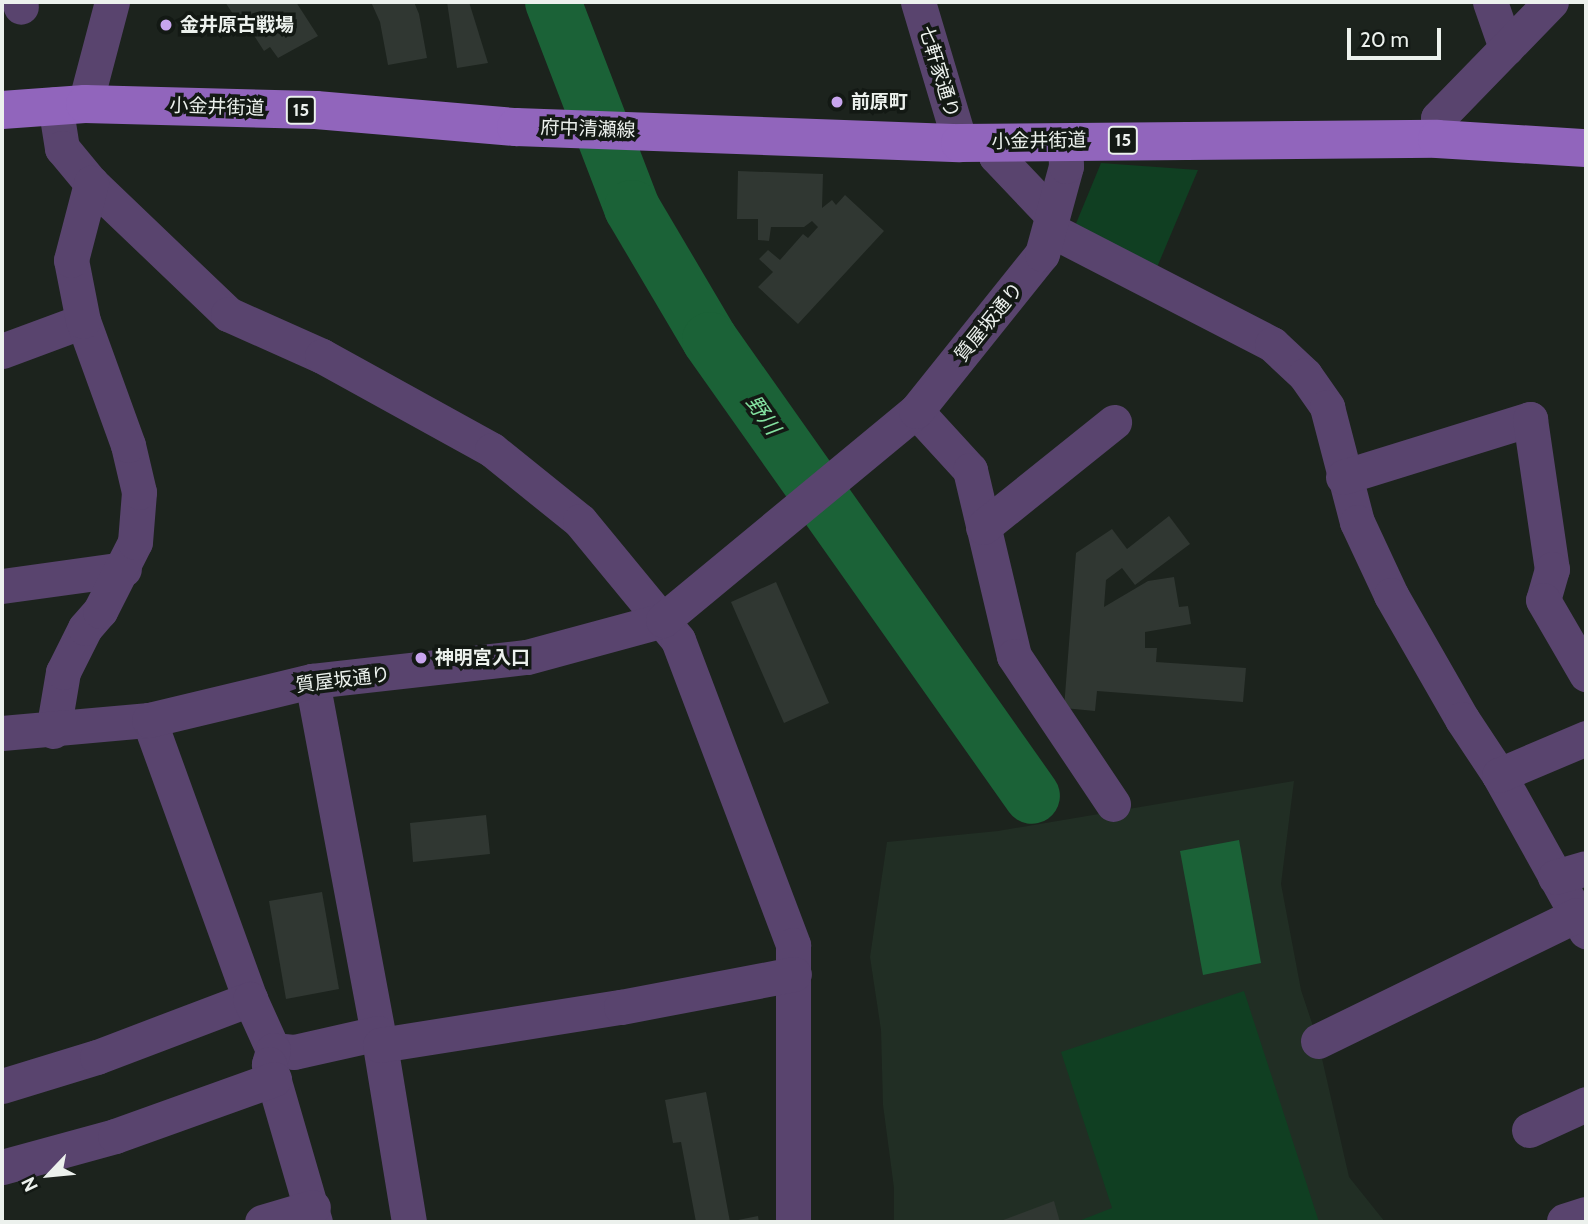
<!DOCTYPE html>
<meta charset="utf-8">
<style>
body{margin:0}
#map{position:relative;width:1588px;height:1224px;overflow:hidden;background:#1c231d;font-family:Cabin,"Noto Sans JP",sans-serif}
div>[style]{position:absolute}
.built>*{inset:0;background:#212e24}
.green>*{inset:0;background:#103f22}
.water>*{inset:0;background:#1b6237}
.river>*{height:56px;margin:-28px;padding:0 28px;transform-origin:28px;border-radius:28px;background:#1b6237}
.building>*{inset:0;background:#303732}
.minor>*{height:35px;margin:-17.5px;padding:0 17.5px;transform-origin:17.5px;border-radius:17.5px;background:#59446e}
.major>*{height:38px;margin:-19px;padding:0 19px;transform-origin:19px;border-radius:19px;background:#9165bc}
.dots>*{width:19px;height:19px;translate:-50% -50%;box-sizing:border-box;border:4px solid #131914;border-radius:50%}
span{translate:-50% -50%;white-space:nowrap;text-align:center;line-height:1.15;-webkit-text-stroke:7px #131914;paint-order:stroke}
.shield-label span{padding:2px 5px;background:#131914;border:2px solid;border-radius:5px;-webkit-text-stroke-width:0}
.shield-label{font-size:18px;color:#ecf1ed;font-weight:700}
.poi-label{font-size:19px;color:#ecf1ed;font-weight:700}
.left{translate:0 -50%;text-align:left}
.street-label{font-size:19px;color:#ecf1ed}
.water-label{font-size:21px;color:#84e2a0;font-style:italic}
.frame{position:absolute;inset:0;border:4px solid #ecf1ed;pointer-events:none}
.north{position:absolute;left:14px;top:1140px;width:70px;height:70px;-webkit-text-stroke:5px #131914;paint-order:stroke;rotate:244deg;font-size:19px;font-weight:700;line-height:28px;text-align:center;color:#ecf1ed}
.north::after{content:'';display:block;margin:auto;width:24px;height:32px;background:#ecf1ed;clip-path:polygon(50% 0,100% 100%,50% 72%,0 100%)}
.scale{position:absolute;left:1347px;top:28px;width:94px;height:32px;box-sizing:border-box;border:4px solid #ecf1ed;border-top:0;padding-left:9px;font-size:21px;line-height:24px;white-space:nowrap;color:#ecf1ed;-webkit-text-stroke:5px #131914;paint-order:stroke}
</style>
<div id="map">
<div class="built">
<div style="clip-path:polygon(1294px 781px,1281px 884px,1301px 990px,1318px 1041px,1349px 1177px,1385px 1222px,894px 1222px,894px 1188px,883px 1105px,881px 1030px,870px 957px,887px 842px,998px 831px)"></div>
</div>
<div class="green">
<div style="clip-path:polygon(1101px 163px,1198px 170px,1155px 272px,1075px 226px)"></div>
<div style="clip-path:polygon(1244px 991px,1319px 1222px,1076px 1222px,1112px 1208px,1061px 1052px)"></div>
</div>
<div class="water">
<div style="clip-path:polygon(1239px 840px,1261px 963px,1203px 975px,1180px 851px)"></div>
</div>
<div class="river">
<div style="left:553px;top:2px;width:221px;rotate:69deg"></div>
<div style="left:632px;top:208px;width:153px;rotate:59.4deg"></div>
<div style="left:710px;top:340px;width:558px;rotate:54.77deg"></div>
</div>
<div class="building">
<div style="clip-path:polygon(225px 2px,296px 2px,318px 36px,278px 58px,270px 47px,264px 51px,248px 26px,243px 29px)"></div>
<div style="clip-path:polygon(371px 2px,414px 2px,419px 14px,427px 58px,388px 65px,380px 22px)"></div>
<div style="clip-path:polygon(447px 2px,469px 2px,488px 63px,457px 68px)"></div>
<div style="clip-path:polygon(738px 171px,823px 174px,822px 208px,832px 200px,836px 205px,845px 195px,884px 231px,798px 324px,758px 287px,773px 272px,759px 259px,768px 250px,780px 260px,803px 234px,808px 238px,818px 227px,812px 221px,804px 227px,771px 227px,769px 241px,758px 240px,758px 219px,737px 219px)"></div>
<div style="clip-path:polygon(1169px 516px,1190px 544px,1135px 585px,1122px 568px,1106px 580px,1104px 607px,1148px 581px,1174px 577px,1179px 607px,1188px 606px,1191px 624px,1145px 632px,1145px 648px,1157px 648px,1156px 662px,1246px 668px,1243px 702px,1097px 691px,1095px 711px,1064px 708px,1076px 553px,1112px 529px,1127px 549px)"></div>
<div style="clip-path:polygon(776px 582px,829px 703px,784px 723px,731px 602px)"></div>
<div style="clip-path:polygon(486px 815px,490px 854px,413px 862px,410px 823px)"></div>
<div style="clip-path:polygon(322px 892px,339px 989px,286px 999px,269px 901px)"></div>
<div style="clip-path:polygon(706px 1092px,730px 1222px,696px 1222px,681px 1142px,673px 1143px,665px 1100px)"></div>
<div style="clip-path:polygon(1054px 1201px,1060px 1222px,998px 1222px)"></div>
<div style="clip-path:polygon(758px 1216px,759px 1222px,734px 1222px,733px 1221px)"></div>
</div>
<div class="minor">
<div style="left:19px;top:2px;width:5px;rotate:68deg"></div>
<div style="left:918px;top:2px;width:147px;rotate:73.4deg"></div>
<div style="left:1490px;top:2px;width:49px;rotate:70.8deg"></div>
<div style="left:55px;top:104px;width:45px;rotate:81deg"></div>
<div style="left:62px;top:148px;width:45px;rotate:50.4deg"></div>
<div style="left:91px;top:183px;width:190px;rotate:43.7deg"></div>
<div style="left:228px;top:314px;width:103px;rotate:24.1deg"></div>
<div style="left:322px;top:356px;width:194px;rotate:28.9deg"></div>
<div style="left:492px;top:450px;width:113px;rotate:38.9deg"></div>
<div style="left:580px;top:521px;width:154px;rotate:50.5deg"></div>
<div style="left:678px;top:640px;width:326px;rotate:69.3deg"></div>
<div style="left:793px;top:945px;width:277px;rotate:90deg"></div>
<div style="left:85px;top:104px;width:106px;rotate:-75.2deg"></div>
<div style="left:1437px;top:139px;width:21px;rotate:-87deg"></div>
<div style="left:1438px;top:118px;width:162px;rotate:-45.8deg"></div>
<div style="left:996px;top:141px;width:15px;rotate:90deg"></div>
<div style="left:996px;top:156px;width:81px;rotate:46.5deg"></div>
<div style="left:1051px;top:230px;width:249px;rotate:27.3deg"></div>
<div style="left:1272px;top:344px;width:45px;rotate:43.2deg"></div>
<div style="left:1305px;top:375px;width:39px;rotate:55deg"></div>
<div style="left:1327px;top:407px;width:119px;rotate:75.4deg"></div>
<div style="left:1357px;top:522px;width:81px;rotate:65deg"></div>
<div style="left:1391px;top:595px;width:143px;rotate:60.2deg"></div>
<div style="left:1462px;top:719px;width:67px;rotate:56.5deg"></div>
<div style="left:1499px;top:775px;width:179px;rotate:60.9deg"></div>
<div style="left:2px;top:351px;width:86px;rotate:-20.3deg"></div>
<div style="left:916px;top:411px;width:80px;rotate:47.5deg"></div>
<div style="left:970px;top:470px;width:191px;rotate:76.7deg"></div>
<div style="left:1014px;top:656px;width:178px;rotate:56.2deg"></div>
<div style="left:1343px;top:477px;width:196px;rotate:-17.2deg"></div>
<div style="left:1530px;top:419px;width:152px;rotate:81.7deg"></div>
<div style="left:1552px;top:569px;width:32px;rotate:106deg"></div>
<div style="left:1543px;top:600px;width:86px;rotate:59.8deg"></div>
<div style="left:983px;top:527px;width:168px;rotate:-38.7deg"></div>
<div style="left:2px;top:586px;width:123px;rotate:-7.9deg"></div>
<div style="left:312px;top:681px;width:370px;rotate:79.4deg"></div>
<div style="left:149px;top:720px;width:297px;rotate:70.1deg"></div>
<div style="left:53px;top:731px;width:60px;rotate:-80.4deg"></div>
<div style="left:63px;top:672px;width:49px;rotate:-63.4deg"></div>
<div style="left:85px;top:628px;width:23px;rotate:-49deg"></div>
<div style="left:100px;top:611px;width:77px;rotate:-63.1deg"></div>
<div style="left:135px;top:542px;width:50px;rotate:-85.4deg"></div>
<div style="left:139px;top:492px;width:48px;rotate:-103.2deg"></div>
<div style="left:128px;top:445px;width:132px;rotate:-109.9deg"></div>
<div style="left:83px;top:321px;width:62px;rotate:-101.1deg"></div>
<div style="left:71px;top:260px;width:80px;rotate:-75.4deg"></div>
<div style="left:2px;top:733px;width:148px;rotate:-5.1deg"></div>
<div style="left:149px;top:720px;width:168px;rotate:-13.5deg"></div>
<div style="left:312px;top:681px;width:216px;rotate:-6.4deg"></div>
<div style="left:527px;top:657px;width:141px;rotate:-15.2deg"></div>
<div style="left:663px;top:620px;width:328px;rotate:-39.6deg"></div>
<div style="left:916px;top:411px;width:201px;rotate:-51.3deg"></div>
<div style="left:1042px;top:254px;width:91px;rotate:-74.7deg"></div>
<div style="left:1066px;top:166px;width:25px;rotate:-92deg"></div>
<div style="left:1499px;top:775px;width:95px;rotate:-23deg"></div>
<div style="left:1555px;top:877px;width:32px;rotate:-16deg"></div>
<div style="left:1318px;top:1041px;width:287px;rotate:-26deg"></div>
<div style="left:273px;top:1050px;width:21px;rotate:5deg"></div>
<div style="left:294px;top:1052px;width:86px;rotate:-12.7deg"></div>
<div style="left:2px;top:1086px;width:99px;rotate:-17deg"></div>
<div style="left:97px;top:1057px;width:164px;rotate:-20.8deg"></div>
<div style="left:250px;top:999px;width:56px;rotate:65.7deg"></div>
<div style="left:273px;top:1050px;width:15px;rotate:106deg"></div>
<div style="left:269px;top:1064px;width:165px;rotate:73.8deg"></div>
<div style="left:1529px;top:1130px;width:63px;rotate:-24.5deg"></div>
<div style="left:2px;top:1167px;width:117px;rotate:-15.3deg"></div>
<div style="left:115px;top:1136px;width:169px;rotate:-19.7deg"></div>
<div style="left:1564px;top:1221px;width:23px;rotate:-18deg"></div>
<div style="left:262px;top:1222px;width:53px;rotate:-16.4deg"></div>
<div style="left:409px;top:1222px;width:179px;rotate:-99.3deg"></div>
<div style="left:380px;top:1045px;width:244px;rotate:-9deg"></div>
<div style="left:621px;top:1007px;width:176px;rotate:-10.8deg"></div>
</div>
<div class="major">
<div style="left:2px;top:110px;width:83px;rotate:-4.1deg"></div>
<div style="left:85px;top:104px;width:231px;rotate:1.5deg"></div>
<div style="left:316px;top:110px;width:201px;rotate:4.9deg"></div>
<div style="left:516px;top:127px;width:444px;rotate:2.1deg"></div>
<div style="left:960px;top:143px;width:477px;rotate:-0.5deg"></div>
<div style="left:1437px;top:139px;width:149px;rotate:3.5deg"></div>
</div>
<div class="dots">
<div style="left:166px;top:25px;background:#c8a5ee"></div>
<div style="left:837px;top:102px;background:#c8a5ee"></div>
<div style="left:421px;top:658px;background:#c8a5ee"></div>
</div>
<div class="shield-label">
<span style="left:301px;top:110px">15</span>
<span style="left:1123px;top:140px">15</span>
</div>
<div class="poi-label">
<span class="left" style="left:180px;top:25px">金井原古戦場</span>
<span class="left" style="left:851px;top:102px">前原町</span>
<span class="left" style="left:435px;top:658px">神明宮入口</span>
</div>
<div class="street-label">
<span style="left:939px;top:72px;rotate:73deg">七軒家通り</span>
<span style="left:217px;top:107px;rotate:2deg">小金井街道</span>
<span style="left:588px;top:129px;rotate:2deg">府中清瀬線</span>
<span style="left:1039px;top:141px;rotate:-1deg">小金井街道</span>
<span style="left:989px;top:322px;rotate:-51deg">質屋坂通り</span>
<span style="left:343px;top:680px;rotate:-7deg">質屋坂通り</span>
</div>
<div class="water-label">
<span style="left:763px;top:415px;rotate:55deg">野川</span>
</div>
<div class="frame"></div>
<div class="north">N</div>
<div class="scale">20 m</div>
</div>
